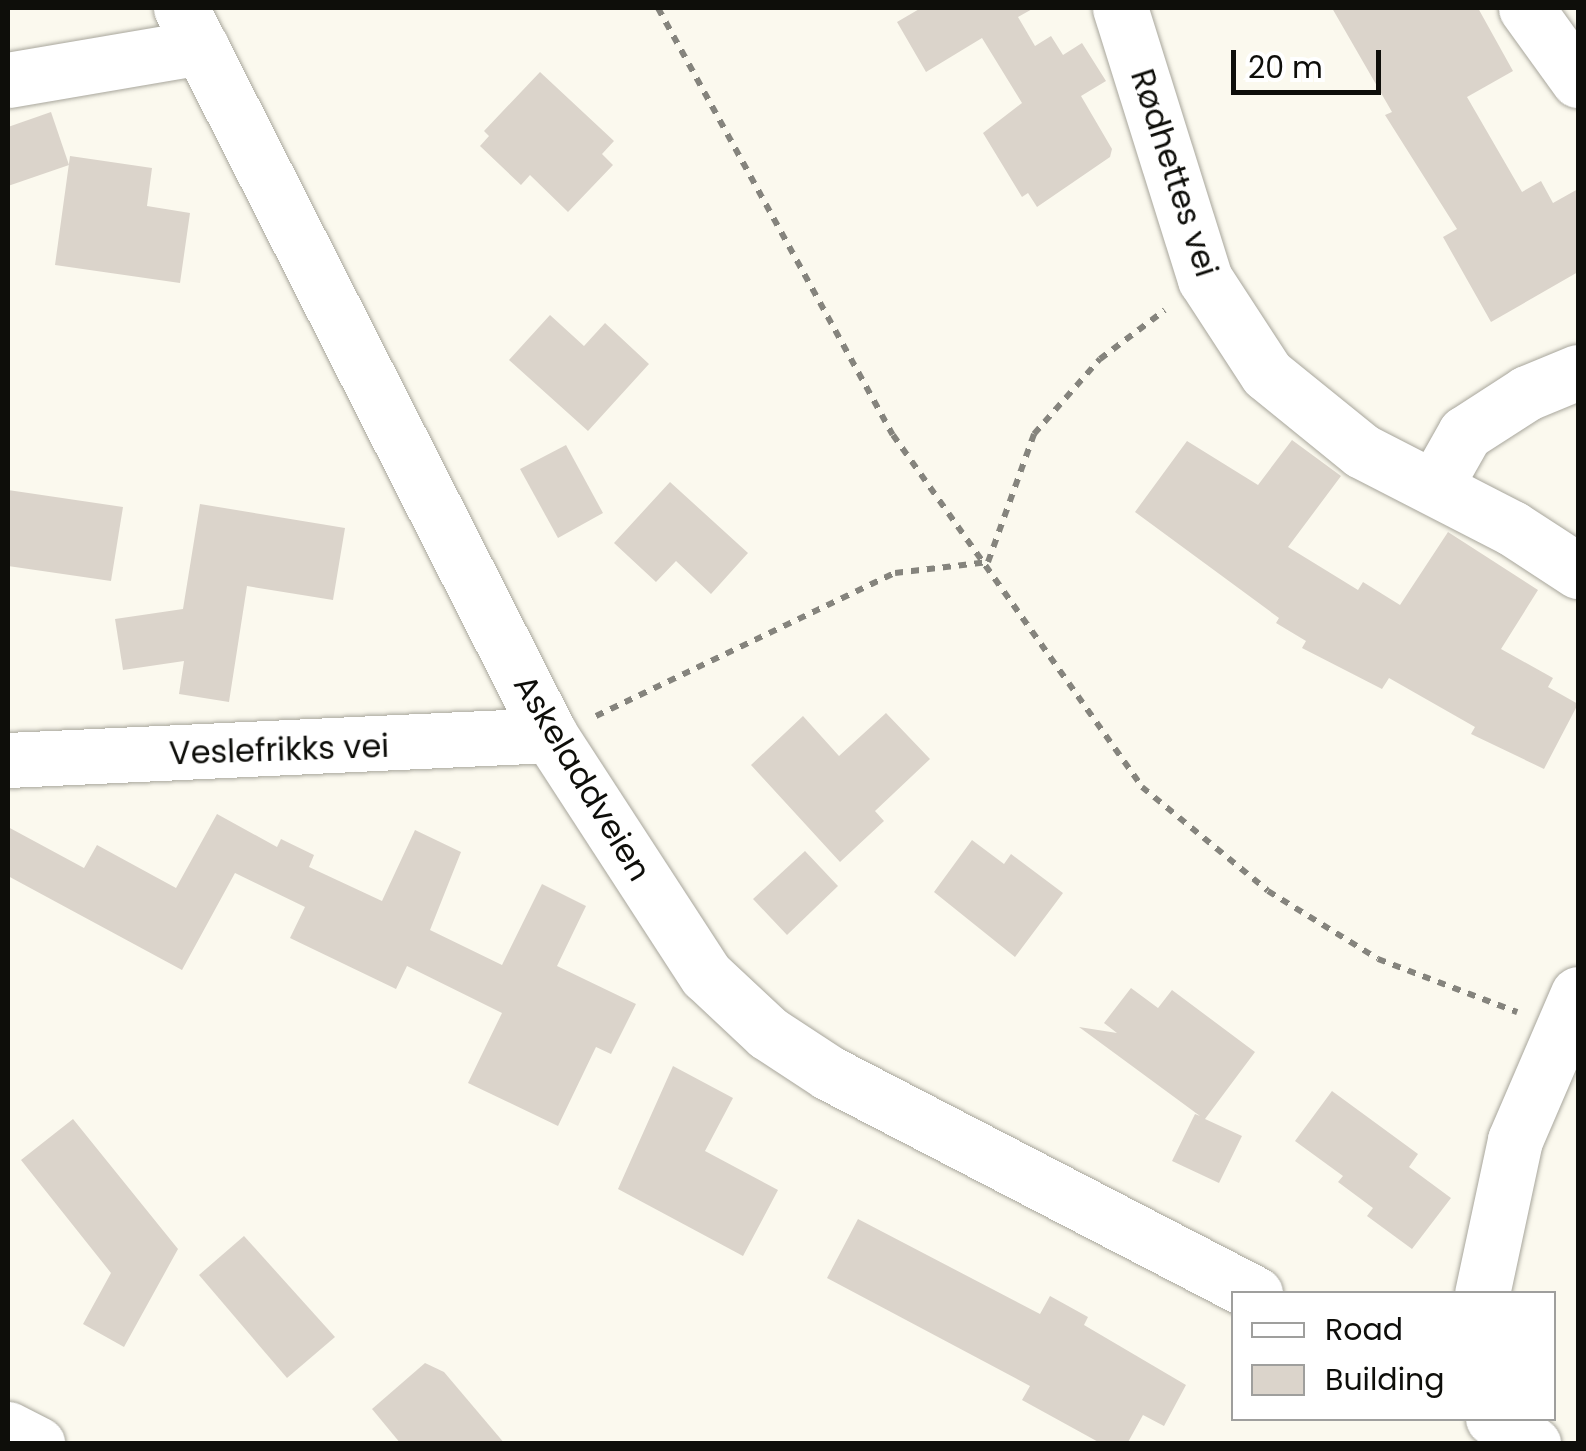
<!DOCTYPE html>
<meta charset="utf-8">
<style>
body{margin:0}
#map{position:relative;width:1586px;height:1451px;overflow:hidden;background:#fbf9ee;font-family:Poppins,sans-serif}
div>[style]{position:absolute}
.building>*{inset:0;background:#dbd4cb}
.path>*{height:6px;margin-top:-3px;transform-origin:0;background:repeating-linear-gradient(90deg,#85847d 0 8px,transparent 0 16px)}
.roads{filter:drop-shadow(0 0 2px #a8a69c) drop-shadow(0 0 2px #a8a69c)}
.minor>*{height:55px;margin:-27.5px;padding:0 27.5px;transform-origin:27.5px;border-radius:27.5px;background:#fff}
span{translate:-50% -50%;white-space:nowrap;text-align:center;line-height:1.15;-webkit-text-stroke:9px #fff;paint-order:stroke}
.street-label{font-size:32px;color:#0e0e0a}
.frame{position:absolute;inset:0;border:10px solid #0e0e0a;pointer-events:none}
.legend{position:absolute;left:1231px;top:1291px;width:325px;height:130px;box-sizing:border-box;background:#fff;border:2px solid #9f9f9d;margin:0;padding:12px 18px;list-style:none;font-size:30px;color:#0e0e0a}
.legend li{display:flex;align-items:center;gap:20px;height:50px}
.legend b{width:50px;border:2px solid #9f9f9d}
.scale{position:absolute;left:1231px;top:50px;width:150px;height:45px;box-sizing:border-box;border:5px solid #0e0e0a;border-top:0;padding-left:12px;font-size:30px;line-height:35px;white-space:nowrap;color:#0e0e0a;-webkit-text-stroke:8px #fff;paint-order:stroke}
</style>
<div id="map">
<div class="building">
<div style="clip-path:polygon(921px 8px,1034px 8px,1018px 17px,1035px 46px,1051px 36px,1063px 55px,1082px 43px,1106px 81px,1081px 96px,1112px 149px,1110px 157px,1037px 207px,1028px 193px,1022px 197px,983px 133px,1022px 103px,982px 38px,926px 72px,897px 22px)"></div>
<div style="clip-path:polygon(1332px 8px,1478px 8px,1513px 71px,1467px 97px,1522px 192px,1541px 181px,1553px 203px,1578px 189px,1578px 272px,1491px 322px,1443px 237px,1457px 229px,1385px 115px,1392px 112px)"></div>
<div style="clip-path:polygon(540px 72px,614px 141px,602px 154px,613px 165px,568px 212px,530px 175px,521px 185px,480px 146px,489px 136px,484px 131px)"></div>
<div style="clip-path:polygon(51px 112px,69px 165px,8px 186px,8px 127px)"></div>
<div style="clip-path:polygon(70px 156px,152px 168px,147px 206px,190px 213px,180px 283px,55px 265px)"></div>
<div style="clip-path:polygon(550px 315px,584px 346px,605px 323px,649px 364px,588px 431px,509px 360px)"></div>
<div style="clip-path:polygon(1292px 440px,1341px 476px,1288px 547px,1358px 590px,1363px 582px,1400px 605px,1448px 532px,1538px 590px,1501px 649px,1553px 678px,1548px 687px,1578px 704px,1544px 769px,1471px 734px,1475px 727px,1389px 678px,1382px 689px,1302px 648px,1306px 641px,1276px 623px,1279px 618px,1135px 512px,1187px 441px,1258px 485px)"></div>
<div style="clip-path:polygon(566px 445px,603px 513px,558px 538px,520px 469px)"></div>
<div style="clip-path:polygon(670px 482px,748px 553px,711px 594px,676px 561px,656px 582px,614px 543px)"></div>
<div style="clip-path:polygon(8px 490px,123px 507px,111px 581px,8px 566px)"></div>
<div style="clip-path:polygon(200px 504px,345px 528px,333px 600px,247px 586px,229px 702px,179px 694px,184px 661px,123px 670px,115px 619px,183px 609px)"></div>
<div style="clip-path:polygon(886px 713px,930px 759px,875px 811px,884px 821px,840px 862px,751px 765px,803px 716px,839px 756px)"></div>
<div style="clip-path:polygon(217px 814px,277px 847px,281px 839px,314px 855px,309px 867px,382px 901px,415px 830px,461px 852px,430px 930px,502px 965px,542px 884px,586px 906px,557px 966px,636px 1004px,611px 1054px,596px 1047px,558px 1126px,468px 1083px,502px 1013px,407px 966px,396px 989px,290px 938px,305px 907px,235px 873px,182px 970px,8px 876px,8px 827px,84px 868px,97px 845px,176px 888px)"></div>
<div style="clip-path:polygon(972px 840px,1004px 864px,1011px 854px,1063px 893px,1015px 957px,934px 892px)"></div>
<div style="clip-path:polygon(805px 851px,838px 886px,787px 935px,753px 899px)"></div>
<div style="clip-path:polygon(1131px 988px,1158px 1008px,1172px 990px,1255px 1052px,1205px 1119px,1242px 1136px,1219px 1183px,1172px 1161px,1195px 1114px,1200px 1116px,1079px 1027px,1117px 1033px,1104px 1023px)"></div>
<div style="clip-path:polygon(673px 1066px,733px 1098px,705px 1151px,778px 1190px,743px 1256px,618px 1189px)"></div>
<div style="clip-path:polygon(1332px 1091px,1418px 1154px,1409px 1167px,1451px 1198px,1412px 1249px,1367px 1216px,1373px 1208px,1338px 1182px,1343px 1176px,1295px 1141px)"></div>
<div style="clip-path:polygon(73px 1119px,178px 1249px,124px 1347px,83px 1324px,111px 1273px,21px 1160px)"></div>
<div style="clip-path:polygon(858px 1219px,1040px 1314px,1050px 1296px,1088px 1317px,1084px 1325px,1186px 1385px,1164px 1426px,1143px 1415px,1127px 1444px,1102px 1444px,1022px 1400px,1030px 1386px,827px 1278px)"></div>
<div style="clip-path:polygon(244px 1236px,335px 1337px,287px 1378px,199px 1275px)"></div>
<div style="clip-path:polygon(425px 1363px,444px 1372px,505px 1444px,401px 1444px,372px 1409px)"></div>
</div>
<div class="path">
<div style="left:658px;top:8px;width:487px;rotate:61.2deg"></div>
<div style="left:893px;top:435px;width:431px;rotate:54.7deg"></div>
<div style="left:1142px;top:787px;width:163px;rotate:39.5deg"></div>
<div style="left:1268px;top:891px;width:129px;rotate:31.7deg"></div>
<div style="left:1378px;top:959px;width:149px;rotate:20.9deg"></div>
<div style="left:596px;top:716px;width:331px;rotate:-25.6deg"></div>
<div style="left:895px;top:573px;width:94px;rotate:-6.7deg"></div>
<div style="left:988px;top:562px;width:136px;rotate:-70.2deg"></div>
<div style="left:1034px;top:434px;width:100px;rotate:-48.7deg"></div>
<div style="left:1100px;top:359px;width:81px;rotate:-37deg"></div>
</div>
<div class="roads">
<div class="minor">
<div style="left:181px;top:8px;width:815px;rotate:63.09deg"></div>
<div style="left:550px;top:735px;width:286px;rotate:57deg"></div>
<div style="left:706px;top:975px;width:85px;rotate:43.1deg"></div>
<div style="left:768px;top:1033px;width:73px;rotate:33.3deg"></div>
<div style="left:829px;top:1073px;width:480px;rotate:27.4deg"></div>
<div style="left:1120px;top:8px;width:284px;rotate:72.6deg"></div>
<div style="left:1205px;top:279px;width:113px;rotate:56.9deg"></div>
<div style="left:1267px;top:374px;width:122px;rotate:39deg"></div>
<div style="left:1362px;top:451px;width:169px;rotate:27.2deg"></div>
<div style="left:1512px;top:528px;width:79px;rotate:33.1deg"></div>
<div style="left:1526px;top:8px;width:89px;rotate:54.2deg"></div>
<div style="left:8px;top:80px;width:196px;rotate:-9.7deg"></div>
<div style="left:1435px;top:486px;width:61px;rotate:-60.5deg"></div>
<div style="left:1465px;top:433px;width:74px;rotate:-32.8deg"></div>
<div style="left:1527px;top:393px;width:55px;rotate:-22.4deg"></div>
<div style="left:8px;top:760px;width:543px;rotate:-2.64deg"></div>
<div style="left:1482px;top:1294px;width:157px;rotate:-77.9deg"></div>
<div style="left:1515px;top:1140px;width:159px;rotate:-66.7deg"></div>
<div style="left:1493px;top:1418px;width:48px;rotate:33deg"></div>
<div style="left:8px;top:1429px;width:33px;rotate:27deg"></div>
</div>
</div>
<div class="street-label">
<span style="left:1174px;top:173px;rotate:72deg">Rødhettes vei</span>
<span style="left:279px;top:750px;rotate:-2deg">Veslefrikks vei</span>
<span style="left:582px;top:778px;rotate:59deg">Askeladdveien</span>
</div>
<div class="frame"></div>
<ul class="legend">
<li><b style="height:12px;background:#fff"></b>Road</li>
<li><b style="height:28px;background:#dbd4cb"></b>Building</li>
</ul>
<div class="scale">20 m</div>
</div>
